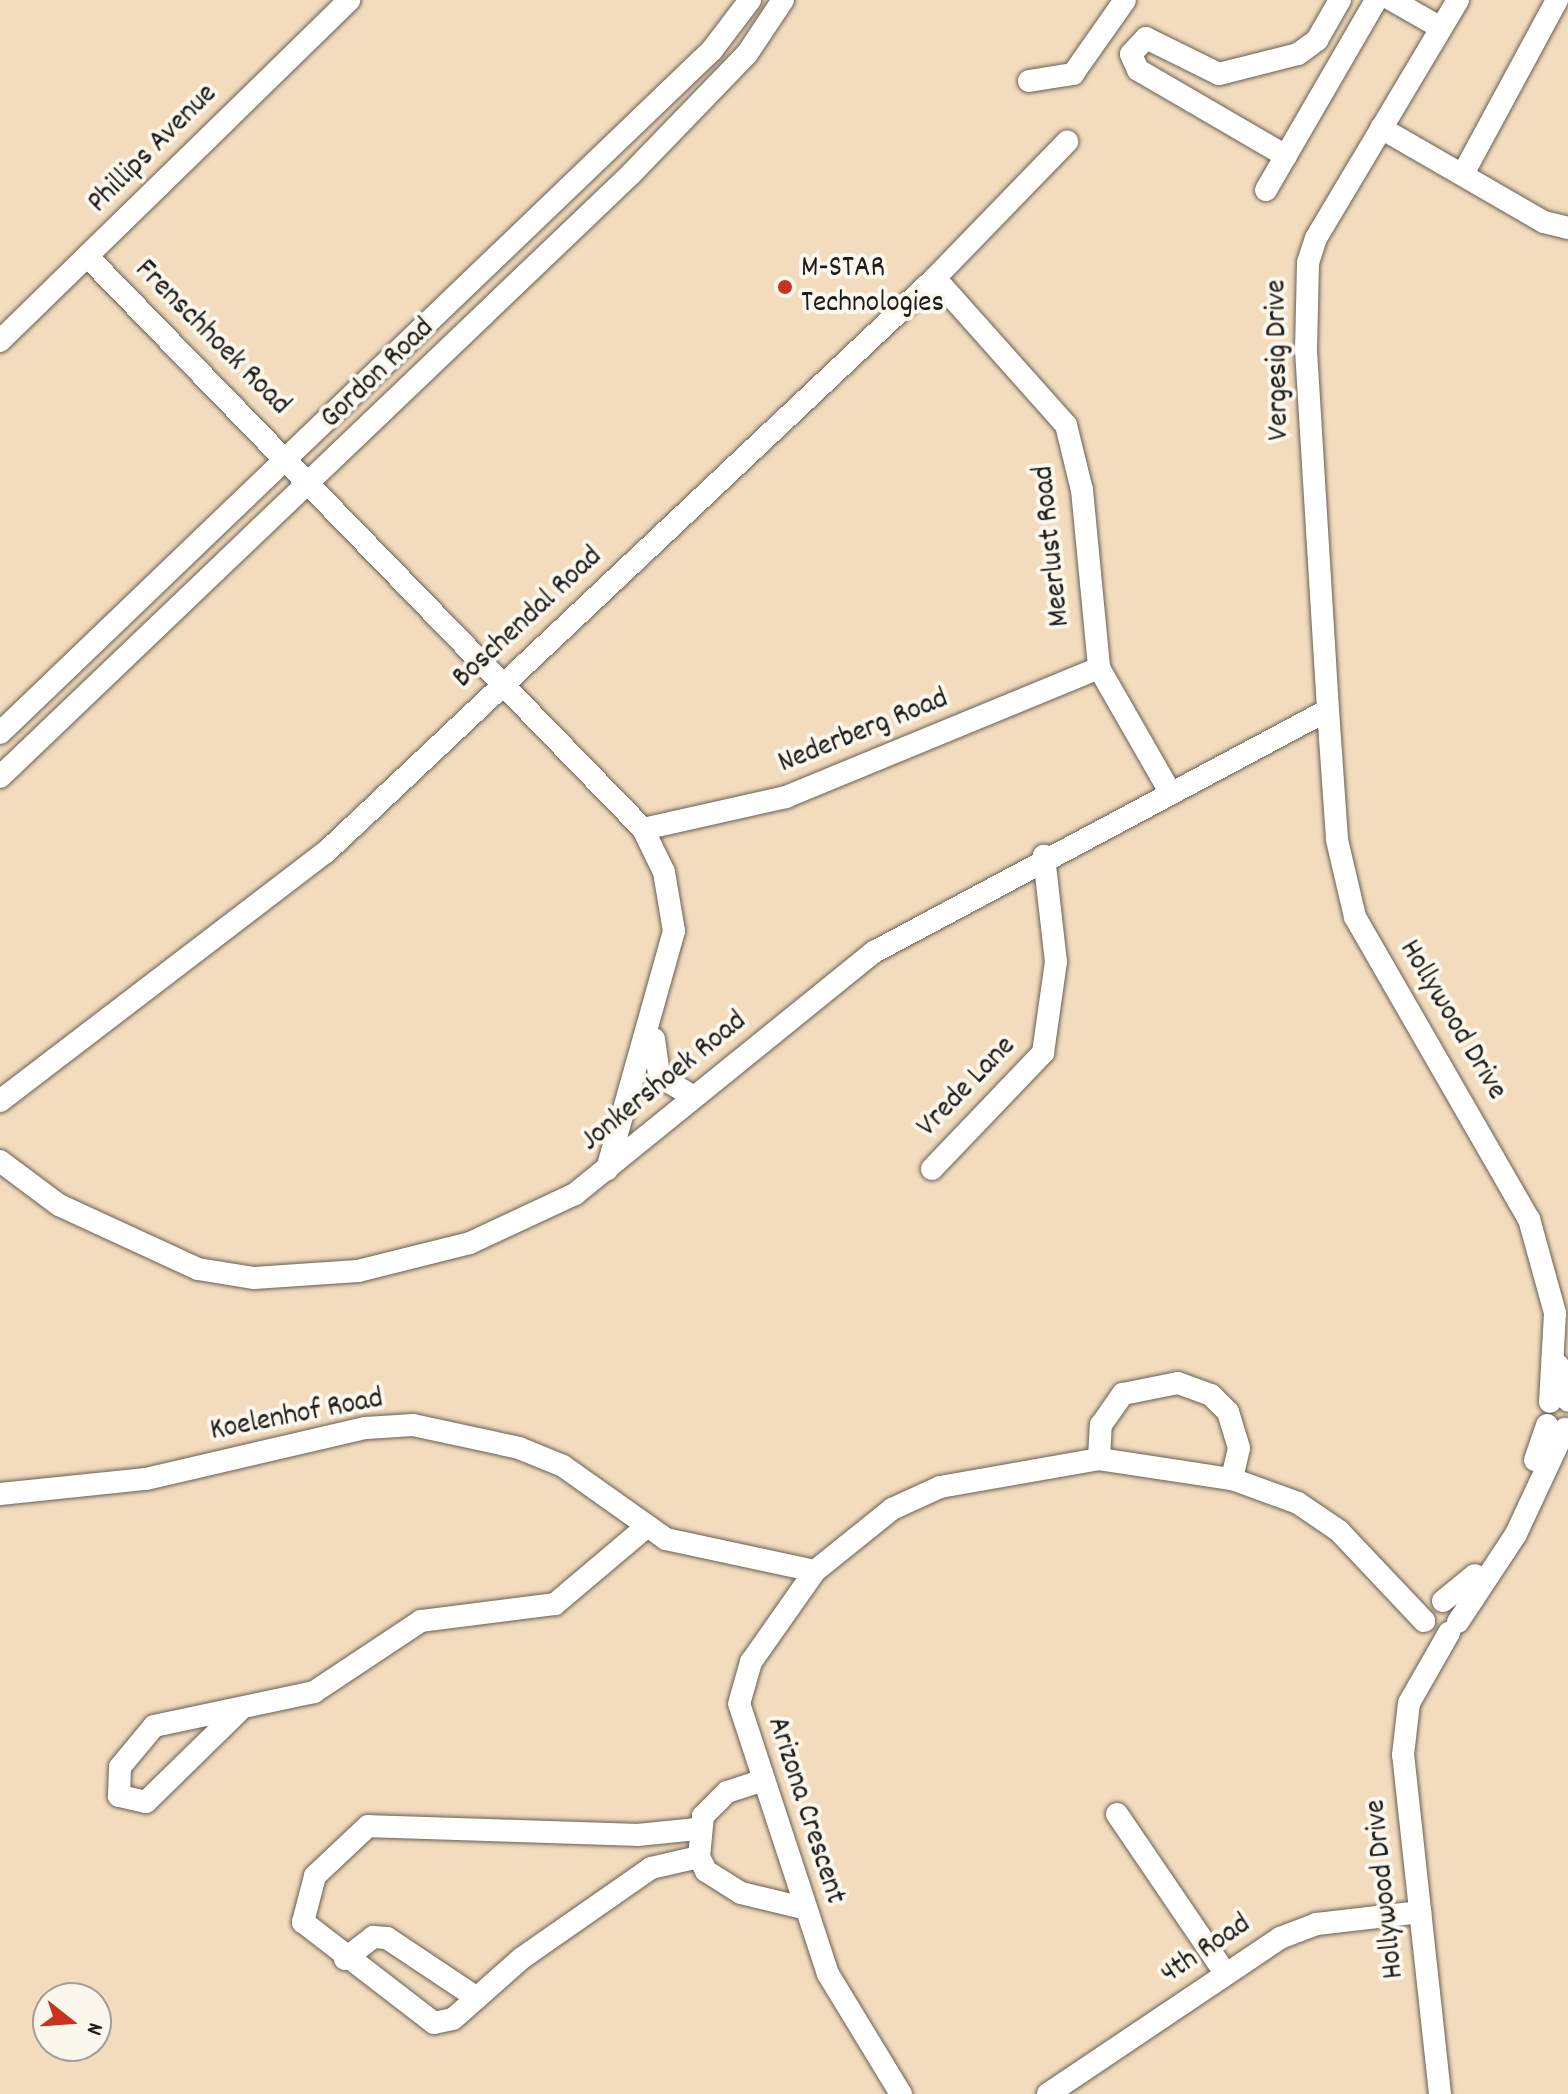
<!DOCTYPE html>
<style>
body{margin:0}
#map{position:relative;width:1568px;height:2094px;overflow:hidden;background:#f3dcbd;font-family:Dekko,sans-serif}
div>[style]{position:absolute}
.roads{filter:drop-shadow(0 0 2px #675f54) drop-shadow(0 0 2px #675f54)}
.minor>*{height:22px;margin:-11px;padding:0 11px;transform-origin:11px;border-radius:11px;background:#fff}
.dots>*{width:22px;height:22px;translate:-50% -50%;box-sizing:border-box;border:4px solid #fbf7ec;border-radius:50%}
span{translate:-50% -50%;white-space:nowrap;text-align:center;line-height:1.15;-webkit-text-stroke:8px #fbf7ec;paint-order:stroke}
.street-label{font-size:30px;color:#1c1c1c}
.poi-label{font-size:30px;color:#1c1c1c}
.left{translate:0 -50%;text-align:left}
.north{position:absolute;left:32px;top:1982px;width:80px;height:80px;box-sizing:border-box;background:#fbf7ec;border:2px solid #a29f99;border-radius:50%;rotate:107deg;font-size:22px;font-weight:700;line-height:32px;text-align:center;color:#1c1c1c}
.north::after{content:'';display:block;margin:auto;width:28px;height:36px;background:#c8321e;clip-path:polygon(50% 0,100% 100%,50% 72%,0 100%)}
</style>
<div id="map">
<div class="roads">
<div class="minor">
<div style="left:1392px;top:0;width:56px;rotate:29.7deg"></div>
<div style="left:1458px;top:0;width:277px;rotate:120.8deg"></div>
<div style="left:1316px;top:238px;width:26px;rotate:108deg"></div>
<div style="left:1308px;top:263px;width:87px;rotate:91.3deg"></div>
<div style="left:1306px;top:350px;width:361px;rotate:86.5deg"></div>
<div style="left:1328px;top:710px;width:130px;rotate:86deg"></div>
<div style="left:1337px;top:840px;width:79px;rotate:76.8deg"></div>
<div style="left:1355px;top:917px;width:349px;rotate:60.1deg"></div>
<div style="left:1529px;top:1219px;width:98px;rotate:74.5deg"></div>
<div style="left:1555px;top:1313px;width:89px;rotate:93.2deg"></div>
<div style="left:1029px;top:81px;width:45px;rotate:-9deg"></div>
<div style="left:1073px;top:74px;width:90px;rotate:-54.9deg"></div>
<div style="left:1381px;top:128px;width:188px;rotate:30deg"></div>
<div style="left:1544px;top:222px;width:25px;rotate:14deg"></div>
<div style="left:1286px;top:156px;width:171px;rotate:-149.8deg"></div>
<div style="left:1138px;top:70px;width:17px;rotate:-114deg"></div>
<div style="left:1131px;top:54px;width:22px;rotate:-47deg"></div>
<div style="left:1146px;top:38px;width:81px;rotate:26.3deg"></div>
<div style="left:1219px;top:74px;width:81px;rotate:-14.2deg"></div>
<div style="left:1298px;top:54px;width:24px;rotate:-36deg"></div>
<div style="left:1317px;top:40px;width:46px;rotate:-60.1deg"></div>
<div style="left:1463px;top:174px;width:198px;rotate:-61.6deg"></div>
<div style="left:1266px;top:190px;width:220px;rotate:-59.9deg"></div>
<div style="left:88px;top:257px;width:797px;rotate:45.86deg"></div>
<div style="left:643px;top:829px;width:48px;rotate:64deg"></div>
<div style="left:664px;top:872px;width:60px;rotate:80.4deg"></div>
<div style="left:674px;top:931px;width:248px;rotate:105.7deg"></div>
<div style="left:935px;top:278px;width:197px;rotate:48.3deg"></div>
<div style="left:1066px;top:425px;width:67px;rotate:76.2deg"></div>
<div style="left:1082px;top:490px;width:179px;rotate:84.5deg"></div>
<div style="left:1099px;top:668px;width:143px;rotate:60.2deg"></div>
<div style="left:0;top:341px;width:488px;rotate:-44.3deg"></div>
<div style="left:0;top:733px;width:987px;rotate:-43.81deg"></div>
<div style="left:712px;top:50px;width:63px;rotate:-52.8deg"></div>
<div style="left:0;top:777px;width:873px;rotate:-43.7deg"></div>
<div style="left:631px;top:174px;width:167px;rotate:-46deg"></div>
<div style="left:747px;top:54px;width:65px;rotate:-56.3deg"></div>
<div style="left:643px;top:829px;width:147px;rotate:-12.6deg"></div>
<div style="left:786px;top:797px;width:339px;rotate:-22.4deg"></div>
<div style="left:654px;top:1039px;width:37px;rotate:82deg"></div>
<div style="left:659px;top:1076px;width:39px;rotate:31deg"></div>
<div style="left:0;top:1101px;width:410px;rotate:-37.4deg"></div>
<div style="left:326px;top:852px;width:837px;rotate:-43.31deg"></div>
<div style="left:935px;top:278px;width:190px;rotate:-45.9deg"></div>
<div style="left:0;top:1161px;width:74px;rotate:36.7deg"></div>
<div style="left:59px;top:1205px;width:153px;rotate:24.7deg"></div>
<div style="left:198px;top:1269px;width:57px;rotate:9.1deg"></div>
<div style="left:254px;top:1278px;width:104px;rotate:-3.9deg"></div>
<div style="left:358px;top:1271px;width:115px;rotate:-14deg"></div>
<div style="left:470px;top:1243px;width:116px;rotate:-25deg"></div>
<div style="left:575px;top:1194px;width:385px;rotate:-39deg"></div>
<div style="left:874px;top:952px;width:514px;rotate:-28.06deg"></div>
<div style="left:932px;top:1169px;width:161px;rotate:-46.3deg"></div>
<div style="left:1043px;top:1053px;width:92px;rotate:-81.9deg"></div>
<div style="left:1056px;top:962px;width:107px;rotate:-96.5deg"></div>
<div style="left:1558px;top:1365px;width:37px;rotate:74deg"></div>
<div style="left:1099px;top:1459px;width:34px;rotate:-87deg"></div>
<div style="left:1101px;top:1425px;width:38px;rotate:-55deg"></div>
<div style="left:1123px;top:1394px;width:56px;rotate:-11.3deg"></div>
<div style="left:1178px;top:1383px;width:35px;rotate:20deg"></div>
<div style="left:1211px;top:1395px;width:24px;rotate:45deg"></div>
<div style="left:1228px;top:1412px;width:38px;rotate:73deg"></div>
<div style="left:1239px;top:1448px;width:32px;rotate:103deg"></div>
<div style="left:1535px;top:1460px;width:37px;rotate:-71deg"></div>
<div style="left:0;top:1494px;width:147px;rotate:-5.9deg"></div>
<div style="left:146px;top:1479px;width:226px;rotate:-13.1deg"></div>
<div style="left:366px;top:1428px;width:47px;rotate:-3.7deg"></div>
<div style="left:413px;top:1425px;width:108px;rotate:12.2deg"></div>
<div style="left:519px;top:1448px;width:48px;rotate:22.2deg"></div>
<div style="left:563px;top:1466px;width:126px;rotate:35.3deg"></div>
<div style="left:666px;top:1539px;width:152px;rotate:12.1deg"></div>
<div style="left:1443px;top:1601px;width:41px;rotate:-39.1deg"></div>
<div style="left:1458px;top:1622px;width:105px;rotate:-56.6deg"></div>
<div style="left:1516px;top:1534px;width:116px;rotate:-65deg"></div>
<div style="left:239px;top:1711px;width:130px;rotate:135.6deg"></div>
<div style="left:146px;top:1802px;width:28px;rotate:-167deg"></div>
<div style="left:119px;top:1796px;width:29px;rotate:-88deg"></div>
<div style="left:120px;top:1767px;width:53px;rotate:-50.3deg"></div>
<div style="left:154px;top:1726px;width:164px;rotate:-12deg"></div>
<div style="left:314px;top:1692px;width:128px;rotate:-33.6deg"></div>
<div style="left:421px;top:1621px;width:135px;rotate:-7.2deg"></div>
<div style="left:555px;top:1604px;width:118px;rotate:-40.2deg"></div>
<div style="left:761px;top:1781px;width:36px;rotate:162deg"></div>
<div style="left:727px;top:1792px;width:34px;rotate:135deg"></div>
<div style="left:703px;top:1816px;width:41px;rotate:95.6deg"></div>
<div style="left:699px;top:1857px;width:16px;rotate:63deg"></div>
<div style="left:706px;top:1871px;width:41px;rotate:32.2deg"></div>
<div style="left:741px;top:1893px;width:64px;rotate:13.6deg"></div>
<div style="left:1117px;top:1814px;width:192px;rotate:55.8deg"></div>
<div style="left:697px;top:1829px;width:60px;rotate:174.3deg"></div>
<div style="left:637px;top:1835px;width:269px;rotate:-178.1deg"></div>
<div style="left:368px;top:1826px;width:73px;rotate:136.7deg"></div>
<div style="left:315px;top:1876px;width:48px;rotate:104.6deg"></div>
<div style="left:303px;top:1922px;width:165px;rotate:37.6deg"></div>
<div style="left:434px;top:2023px;width:19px;rotate:-12deg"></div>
<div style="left:453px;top:2019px;width:92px;rotate:-41.5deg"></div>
<div style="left:522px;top:1958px;width:157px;rotate:-34.9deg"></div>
<div style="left:651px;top:1868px;width:49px;rotate:-12.9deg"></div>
<div style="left:345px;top:1959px;width:36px;rotate:-38deg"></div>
<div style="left:373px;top:1937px;width:14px;rotate:4deg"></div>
<div style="left:387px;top:1938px;width:108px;rotate:33.7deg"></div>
<div style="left:901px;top:2094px;width:140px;rotate:-121.3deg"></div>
<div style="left:828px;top:1974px;width:284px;rotate:-108.2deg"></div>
<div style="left:739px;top:1704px;width:44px;rotate:-74.1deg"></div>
<div style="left:751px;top:1662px;width:111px;rotate:-54.9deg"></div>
<div style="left:815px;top:1571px;width:99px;rotate:-38.8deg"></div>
<div style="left:892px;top:1509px;width:53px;rotate:-24.6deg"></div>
<div style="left:940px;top:1487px;width:161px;rotate:-10deg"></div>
<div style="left:1099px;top:1459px;width:134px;rotate:8.6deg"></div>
<div style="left:1232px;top:1479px;width:70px;rotate:20deg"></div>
<div style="left:1298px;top:1503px;width:50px;rotate:34.3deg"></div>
<div style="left:1339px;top:1531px;width:124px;rotate:46.6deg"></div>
<div style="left:1048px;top:2094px;width:280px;rotate:-33.9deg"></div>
<div style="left:1280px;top:1938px;width:40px;rotate:-21deg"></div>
<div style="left:1317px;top:1924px;width:104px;rotate:-6.6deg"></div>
<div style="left:1440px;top:2094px;width:341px;rotate:-96.2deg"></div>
<div style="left:1403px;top:1755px;width:52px;rotate:-83.4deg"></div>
<div style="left:1409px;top:1703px;width:81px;rotate:-60.3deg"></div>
</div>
</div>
<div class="dots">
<div style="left:785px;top:287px;background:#c8321e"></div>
</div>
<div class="street-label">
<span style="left:154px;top:150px;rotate:-45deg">Phillips Avenue</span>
<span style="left:211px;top:339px;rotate:45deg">Frenschhoek Road</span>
<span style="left:1280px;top:360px;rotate:-91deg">Vergesig Drive</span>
<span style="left:379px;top:375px;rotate:-44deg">Gordon Road</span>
<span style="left:1054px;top:546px;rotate:-96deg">Meerlust Road</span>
<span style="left:529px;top:619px;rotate:-43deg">Boschendal Road</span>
<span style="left:864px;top:733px;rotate:-22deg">Nederberg Road</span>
<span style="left:1451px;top:1021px;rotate:59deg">Hollywood Drive</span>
<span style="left:665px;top:1083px;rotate:-39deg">Jonkershoek Road</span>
<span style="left:968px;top:1088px;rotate:-46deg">Vrede Lane</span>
<span style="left:297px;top:1417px;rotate:-11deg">Koelenhof Road</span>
<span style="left:804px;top:1811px;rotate:72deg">Arizona Crescent</span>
<span style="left:1387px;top:1889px;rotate:-96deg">Hollywood Drive</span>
<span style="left:1207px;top:1951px;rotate:-34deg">4th Road</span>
</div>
<div class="poi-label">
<span class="left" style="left:801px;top:287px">M-STAR<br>Technologies</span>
</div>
<div class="north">N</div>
</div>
